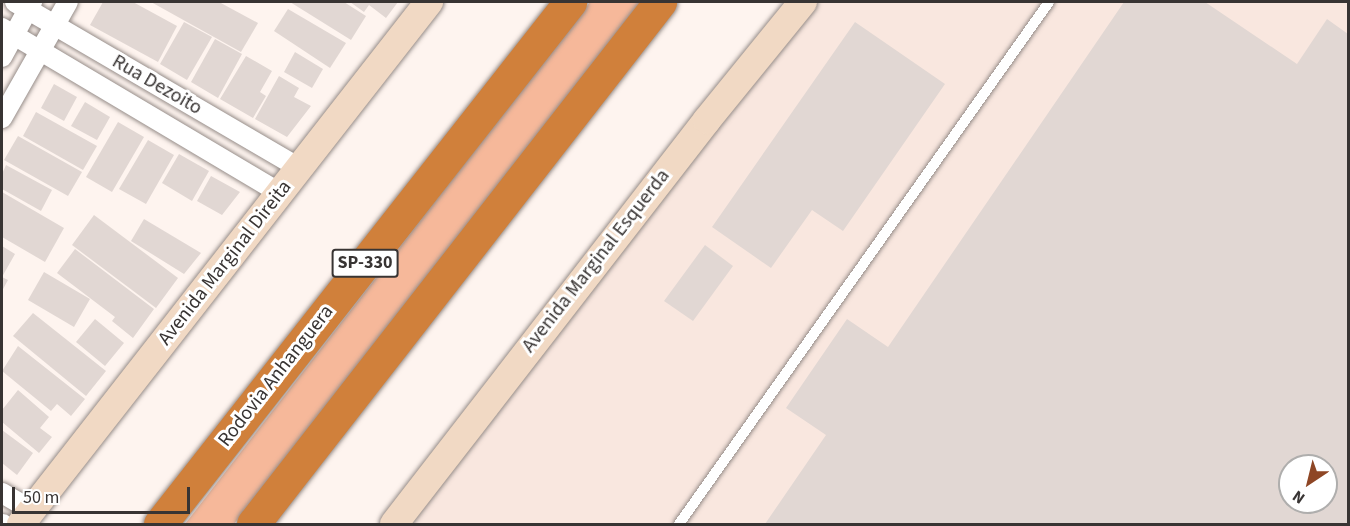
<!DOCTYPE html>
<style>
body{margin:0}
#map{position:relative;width:1350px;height:526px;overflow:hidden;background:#fef4ef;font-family:"Source Sans 3",sans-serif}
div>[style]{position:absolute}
.built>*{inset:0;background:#f9e7df}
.green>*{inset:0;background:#f6b89a}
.building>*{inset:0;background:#e1d7d3}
.roads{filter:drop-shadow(0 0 2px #968d89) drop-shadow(0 0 2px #968d89)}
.service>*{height:10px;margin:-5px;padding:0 5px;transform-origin:5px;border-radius:5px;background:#fff}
.minor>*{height:20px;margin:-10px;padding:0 10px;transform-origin:10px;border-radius:10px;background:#fff}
.secondary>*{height:28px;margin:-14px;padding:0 14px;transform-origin:14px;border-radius:14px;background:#f1d9c4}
.motorway>*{height:33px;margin:-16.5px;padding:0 16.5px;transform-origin:16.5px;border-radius:16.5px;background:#d0803b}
span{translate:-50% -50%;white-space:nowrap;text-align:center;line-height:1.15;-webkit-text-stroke:6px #fff;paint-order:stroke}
.shield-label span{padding:2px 4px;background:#fff;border:2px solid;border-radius:4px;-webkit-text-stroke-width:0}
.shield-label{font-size:18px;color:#383433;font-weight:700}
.street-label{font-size:20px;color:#383433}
.frame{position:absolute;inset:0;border:3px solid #383433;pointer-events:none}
.north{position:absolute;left:1278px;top:454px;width:60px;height:60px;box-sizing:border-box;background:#fff;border:2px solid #afaead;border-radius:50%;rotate:215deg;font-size:16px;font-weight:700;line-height:24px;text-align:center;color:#383433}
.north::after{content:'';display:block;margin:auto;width:21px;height:27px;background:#8e4625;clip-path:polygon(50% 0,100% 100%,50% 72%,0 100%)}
.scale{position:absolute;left:12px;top:487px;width:178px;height:27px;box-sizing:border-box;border:3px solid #383433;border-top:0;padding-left:8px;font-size:18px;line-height:21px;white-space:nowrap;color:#383433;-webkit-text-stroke:4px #fff;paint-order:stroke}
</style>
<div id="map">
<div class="built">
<div style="clip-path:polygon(evenodd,804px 2px,1348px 2px,1348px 524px,396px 524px,804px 2px,1290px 466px,1326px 466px,1326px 502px,1290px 502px,1290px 466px)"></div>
</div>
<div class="green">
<div style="clip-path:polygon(590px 2px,645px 2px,234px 524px,185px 524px)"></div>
</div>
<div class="building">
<div style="clip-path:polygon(103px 2px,133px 2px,177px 26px,158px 62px,90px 25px)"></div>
<div style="clip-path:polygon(151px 2px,219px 2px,258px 23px,241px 52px)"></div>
<div style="clip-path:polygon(290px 2px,344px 2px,366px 16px,351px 40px)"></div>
<div style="clip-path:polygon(350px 2px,398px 2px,386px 18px,369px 5px,364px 12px)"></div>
<div style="clip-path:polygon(evenodd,1124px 2px,1205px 2px,1297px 64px,1327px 19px,1348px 34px,1348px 524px,765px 524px,826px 435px,786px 408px,847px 319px,888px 347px,1124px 2px,1290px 466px,1326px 466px,1326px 502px,1290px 502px,1290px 466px)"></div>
<div style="clip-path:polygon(288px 9px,346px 43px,330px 68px,274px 31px)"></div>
<div style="clip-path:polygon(184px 22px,212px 37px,187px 80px,160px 64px)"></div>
<div style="clip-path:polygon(855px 22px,945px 84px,843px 231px,812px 210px,771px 268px,712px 227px)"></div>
<div style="clip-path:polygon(215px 39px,242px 54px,218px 98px,191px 82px)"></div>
<div style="clip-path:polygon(295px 52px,323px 69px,312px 88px,284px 72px)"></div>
<div style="clip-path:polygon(246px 56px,272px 71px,260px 92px,266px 96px,253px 118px,220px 99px)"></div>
<div style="clip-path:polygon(279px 76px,299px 88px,294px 97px,311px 106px,287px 137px,255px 119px)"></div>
<div style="clip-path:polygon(54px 84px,77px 97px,64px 121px,41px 108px)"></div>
<div style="clip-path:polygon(85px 102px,110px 117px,97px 140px,71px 126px)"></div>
<div style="clip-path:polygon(36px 112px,97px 146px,83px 170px,23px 136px)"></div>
<div style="clip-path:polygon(118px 122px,144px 137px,112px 192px,86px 177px)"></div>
<div style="clip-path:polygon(18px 136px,82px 172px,68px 196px,4px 160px)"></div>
<div style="clip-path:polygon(148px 140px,174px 155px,146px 204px,119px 189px)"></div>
<div style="clip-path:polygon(179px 154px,209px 171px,192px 201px,162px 183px)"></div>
<div style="clip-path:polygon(6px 165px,52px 190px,41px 211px,2px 189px,2px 174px)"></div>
<div style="clip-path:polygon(211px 176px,240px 192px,222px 215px,197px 201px)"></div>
<div style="clip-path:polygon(2px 192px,64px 228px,45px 262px,2px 237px)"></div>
<div style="clip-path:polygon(94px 215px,178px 278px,156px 308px,72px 245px)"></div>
<div style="clip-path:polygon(144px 219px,201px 253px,184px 274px,131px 241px)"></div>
<div style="clip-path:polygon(705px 245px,733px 266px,693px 321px,664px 301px)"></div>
<div style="clip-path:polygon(2px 246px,15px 254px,2px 277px,8px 280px,2px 291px)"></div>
<div style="clip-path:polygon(75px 249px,154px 309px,133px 338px,112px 321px,115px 317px,57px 273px)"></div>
<div style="clip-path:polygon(44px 272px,90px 299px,74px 327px,28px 300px)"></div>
<div style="clip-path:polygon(33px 313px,106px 371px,86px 396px,13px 336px)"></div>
<div style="clip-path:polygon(95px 319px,124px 343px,105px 366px,76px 342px)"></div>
<div style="clip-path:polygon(18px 346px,85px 399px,71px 416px,57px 404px,51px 411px,2px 371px)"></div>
<div style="clip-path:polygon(18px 390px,49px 417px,40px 428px,52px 437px,39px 453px,2px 422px,2px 410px)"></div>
<div style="clip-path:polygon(2px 430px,33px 453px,17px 475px,2px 463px)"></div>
</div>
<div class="roads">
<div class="service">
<div style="left:679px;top:524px;width:640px;rotate:-54.67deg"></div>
</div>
<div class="minor">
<div style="left:15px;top:2px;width:329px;rotate:30.3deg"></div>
<div style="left:2px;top:28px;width:323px;rotate:30.7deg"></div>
<div style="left:2px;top:57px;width:63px;rotate:-61.4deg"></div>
<div style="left:2px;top:118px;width:133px;rotate:-60.4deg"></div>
<div style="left:2px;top:493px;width:34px;rotate:30deg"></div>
<div style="left:2px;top:524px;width:1px"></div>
</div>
<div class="secondary">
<div style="left:21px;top:524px;width:663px;rotate:-51.99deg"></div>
<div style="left:394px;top:524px;width:511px;rotate:-52.23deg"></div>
<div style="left:707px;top:120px;width:152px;rotate:-50.9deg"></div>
</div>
<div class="motorway">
<div style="left:160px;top:524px;width:664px;rotate:-51.85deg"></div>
<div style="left:253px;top:524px;width:662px;rotate:-52.06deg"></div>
</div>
</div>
<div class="shield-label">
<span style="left:365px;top:263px">SP-330</span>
</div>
<div class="street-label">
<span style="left:157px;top:85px;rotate:30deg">Rua Dezoito</span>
<span style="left:596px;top:261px;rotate:-52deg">Avenida Marginal Esquerda</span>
<span style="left:225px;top:263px;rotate:-52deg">Avenida Marginal Direita</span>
<span style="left:276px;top:376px;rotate:-52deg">Rodovia Anhanguera</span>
</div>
<div class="frame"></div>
<div class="north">N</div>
<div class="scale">50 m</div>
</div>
